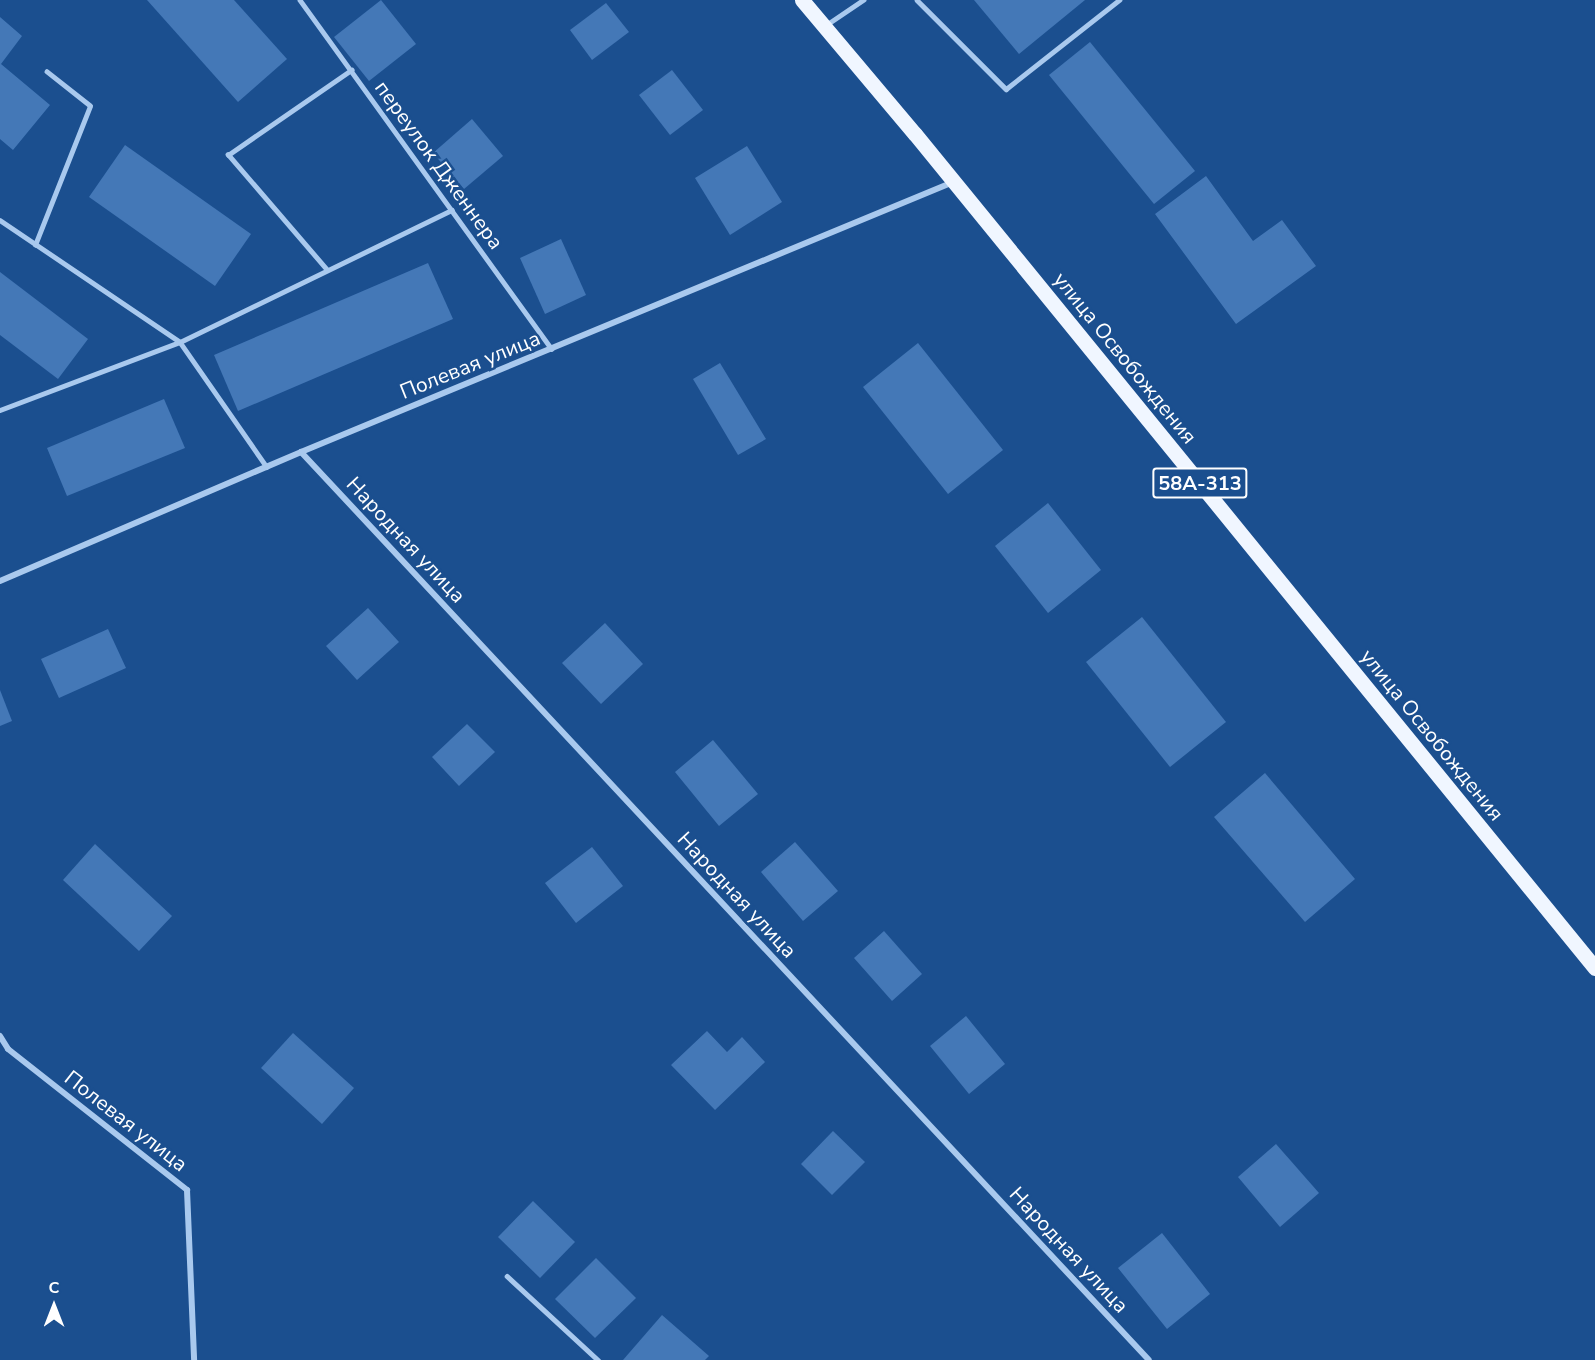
<!DOCTYPE html>
<meta charset="utf-8">
<style>
body{margin:0}
#map{position:relative;width:1595px;height:1360px;overflow:hidden;background:#1b4f8f;font-family:"Nunito Sans",sans-serif}
div>[style]{position:absolute}
.building>*{inset:0;background:#4478b7}
.service>*{height:4.5px;margin:-2.25px;padding:0 2.25px;transform-origin:2.25px;border-radius:2.25px;background:#a9c9ee}
.minor>*{height:6px;margin:-3px;padding:0 3px;transform-origin:3px;border-radius:3px;background:#a9c9ee}
.primary>*{height:15px;margin:-7.5px;padding:0 7.5px;transform-origin:7.5px;border-radius:7.5px;background:#f0f6ff}
span{translate:-50% -50%;white-space:nowrap;text-align:center;line-height:1.15;-webkit-text-stroke:5px #1b4f8f;paint-order:stroke}
.shield-label span{padding:2px 4px;background:#1b4f8f;border:2px solid;border-radius:4px;-webkit-text-stroke-width:0}
.shield-label{font-size:20px;color:#fff;font-weight:700}
.street-label{font-size:21px;color:#fff}
.north{position:absolute;left:24px;top:1276px;width:60px;height:60px;-webkit-text-stroke:4px #1b4f8f;paint-order:stroke;rotate:0deg;font-size:16px;font-weight:700;line-height:24px;text-align:center;color:#fff}
.north::after{content:'';display:block;margin:auto;width:21px;height:27px;background:#fff;clip-path:polygon(50% 0,100% 100%,50% 72%,0 100%)}
</style>
<div id="map">
<div class="building">
<div style="clip-path:polygon(147px 0,234px 0,287px 59px,238px 102px)"></div>
<div style="clip-path:polygon(381px 0,416px 44px,369px 81px,334px 37px)"></div>
<div style="clip-path:polygon(974px 0,1085px 0,1019px 54px)"></div>
<div style="clip-path:polygon(606px 3px,629px 32px,592px 60px,570px 30px)"></div>
<div style="clip-path:polygon(0 17px,22px 36px,1px 64px,50px 105px,13px 150px,0 139px)"></div>
<div style="clip-path:polygon(1090px 42px,1195px 171px,1154px 204px,1049px 75px)"></div>
<div style="clip-path:polygon(672px 70px,703px 110px,670px 135px,639px 95px)"></div>
<div style="clip-path:polygon(472px 119px,503px 156px,464px 189px,433px 153px)"></div>
<div style="clip-path:polygon(125px 145px,251px 234px,215px 286px,89px 197px)"></div>
<div style="clip-path:polygon(747px 146px,782px 202px,730px 235px,695px 178px)"></div>
<div style="clip-path:polygon(1206px 176px,1253px 241px,1282px 220px,1316px 266px,1236px 324px,1155px 214px)"></div>
<div style="clip-path:polygon(561px 239px,586px 295px,545px 314px,520px 258px)"></div>
<div style="clip-path:polygon(428px 263px,453px 319px,238px 411px,214px 355px)"></div>
<div style="clip-path:polygon(0 272px,88px 339px,58px 379px,0 335px)"></div>
<div style="clip-path:polygon(918px 343px,1003px 450px,948px 494px,863px 387px)"></div>
<div style="clip-path:polygon(720px 363px,766px 439px,738px 455px,693px 379px)"></div>
<div style="clip-path:polygon(164px 399px,185px 448px,67px 496px,47px 448px)"></div>
<div style="clip-path:polygon(1048px 503px,1101px 570px,1048px 613px,995px 546px)"></div>
<div style="clip-path:polygon(368px 608px,399px 642px,357px 680px,326px 646px)"></div>
<div style="clip-path:polygon(1142px 617px,1226px 722px,1170px 767px,1086px 662px)"></div>
<div style="clip-path:polygon(605px 623px,643px 664px,601px 704px,562px 663px)"></div>
<div style="clip-path:polygon(108px 629px,126px 668px,59px 698px,41px 659px)"></div>
<div style="clip-path:polygon(0 690px,12px 721px,0 726px)"></div>
<div style="clip-path:polygon(467px 724px,495px 752px,459px 786px,432px 757px)"></div>
<div style="clip-path:polygon(713px 740px,758px 794px,719px 826px,675px 772px)"></div>
<div style="clip-path:polygon(1265px 773px,1355px 879px,1305px 922px,1214px 817px)"></div>
<div style="clip-path:polygon(795px 842px,838px 891px,803px 921px,761px 872px)"></div>
<div style="clip-path:polygon(95px 844px,172px 916px,139px 951px,63px 880px)"></div>
<div style="clip-path:polygon(592px 847px,623px 886px,576px 923px,545px 883px)"></div>
<div style="clip-path:polygon(884px 931px,922px 974px,892px 1001px,854px 958px)"></div>
<div style="clip-path:polygon(966px 1016px,1005px 1064px,969px 1094px,930px 1046px)"></div>
<div style="clip-path:polygon(707px 1031px,727px 1052px,742px 1037px,765px 1062px,715px 1110px,671px 1065px)"></div>
<div style="clip-path:polygon(293px 1033px,354px 1088px,322px 1124px,261px 1068px)"></div>
<div style="clip-path:polygon(833px 1131px,865px 1162px,832px 1195px,801px 1164px)"></div>
<div style="clip-path:polygon(1276px 1144px,1319px 1193px,1280px 1227px,1238px 1177px)"></div>
<div style="clip-path:polygon(533px 1201px,575px 1242px,540px 1278px,498px 1237px)"></div>
<div style="clip-path:polygon(1162px 1233px,1210px 1294px,1167px 1329px,1118px 1268px)"></div>
<div style="clip-path:polygon(596px 1258px,636px 1298px,595px 1338px,555px 1299px)"></div>
<div style="clip-path:polygon(662px 1315px,709px 1356px,705px 1360px,623px 1360px)"></div>
</div>
<div class="service">
<div style="left:300px;top:0;width:430px;rotate:54.2deg"></div>
<div style="left:917px;top:0;width:126px;rotate:45deg"></div>
<div style="left:1006px;top:89px;width:144px;rotate:-38.2deg"></div>
<div style="left:826px;top:25px;width:45px;rotate:-34deg"></div>
<div style="left:0;top:220px;width:217px;rotate:34.1deg"></div>
<div style="left:180px;top:342px;width:152px;rotate:55.2deg"></div>
<div style="left:35px;top:245px;width:149px;rotate:-68.4deg"></div>
<div style="left:90px;top:106px;width:55px;rotate:-141.7deg"></div>
<div style="left:327px;top:270px;width:152px;rotate:-130.7deg"></div>
<div style="left:228px;top:155px;width:150px;rotate:-34.6deg"></div>
<div style="left:0;top:410px;width:192px;rotate:-20.7deg"></div>
<div style="left:180px;top:342px;width:302px;rotate:-25.9deg"></div>
<div style="left:507px;top:1276px;width:124px;rotate:42.7deg"></div>
</div>
<div class="minor">
<div style="left:301px;top:452px;width:1242px;rotate:46.96deg"></div>
<div style="left:0;top:581px;width:327px;rotate:-23.2deg"></div>
<div style="left:301px;top:452px;width:706px;rotate:-22.49deg"></div>
<div style="left:0;top:1036px;width:15px;rotate:58deg"></div>
<div style="left:8px;top:1049px;width:228px;rotate:38.2deg"></div>
<div style="left:187px;top:1190px;width:170px;rotate:87.6deg"></div>
</div>
<div class="primary">
<div style="left:802px;top:0;width:175px;rotate:49.9deg"></div>
<div style="left:915px;top:134px;width:1076px;rotate:50.81deg"></div>
</div>
<div class="shield-label">
<span style="left:1200px;top:483px">58А-313</span>
</div>
<div class="street-label">
<span style="left:439px;top:165px;rotate:54deg">переулок Дженнера</span>
<span style="left:1125px;top:358px;rotate:51deg">улица Освобождения</span>
<span style="left:470px;top:365px;rotate:-22deg">Полевая улица</span>
<span style="left:406px;top:540px;rotate:47deg">Народная улица</span>
<span style="left:1432px;top:735px;rotate:51deg">улица Освобождения</span>
<span style="left:737px;top:895px;rotate:47deg">Народная улица</span>
<span style="left:126px;top:1121px;rotate:38deg">Полевая улица</span>
<span style="left:1069px;top:1250px;rotate:47deg">Народная улица</span>
</div>
<div class="north">С</div>
</div>
